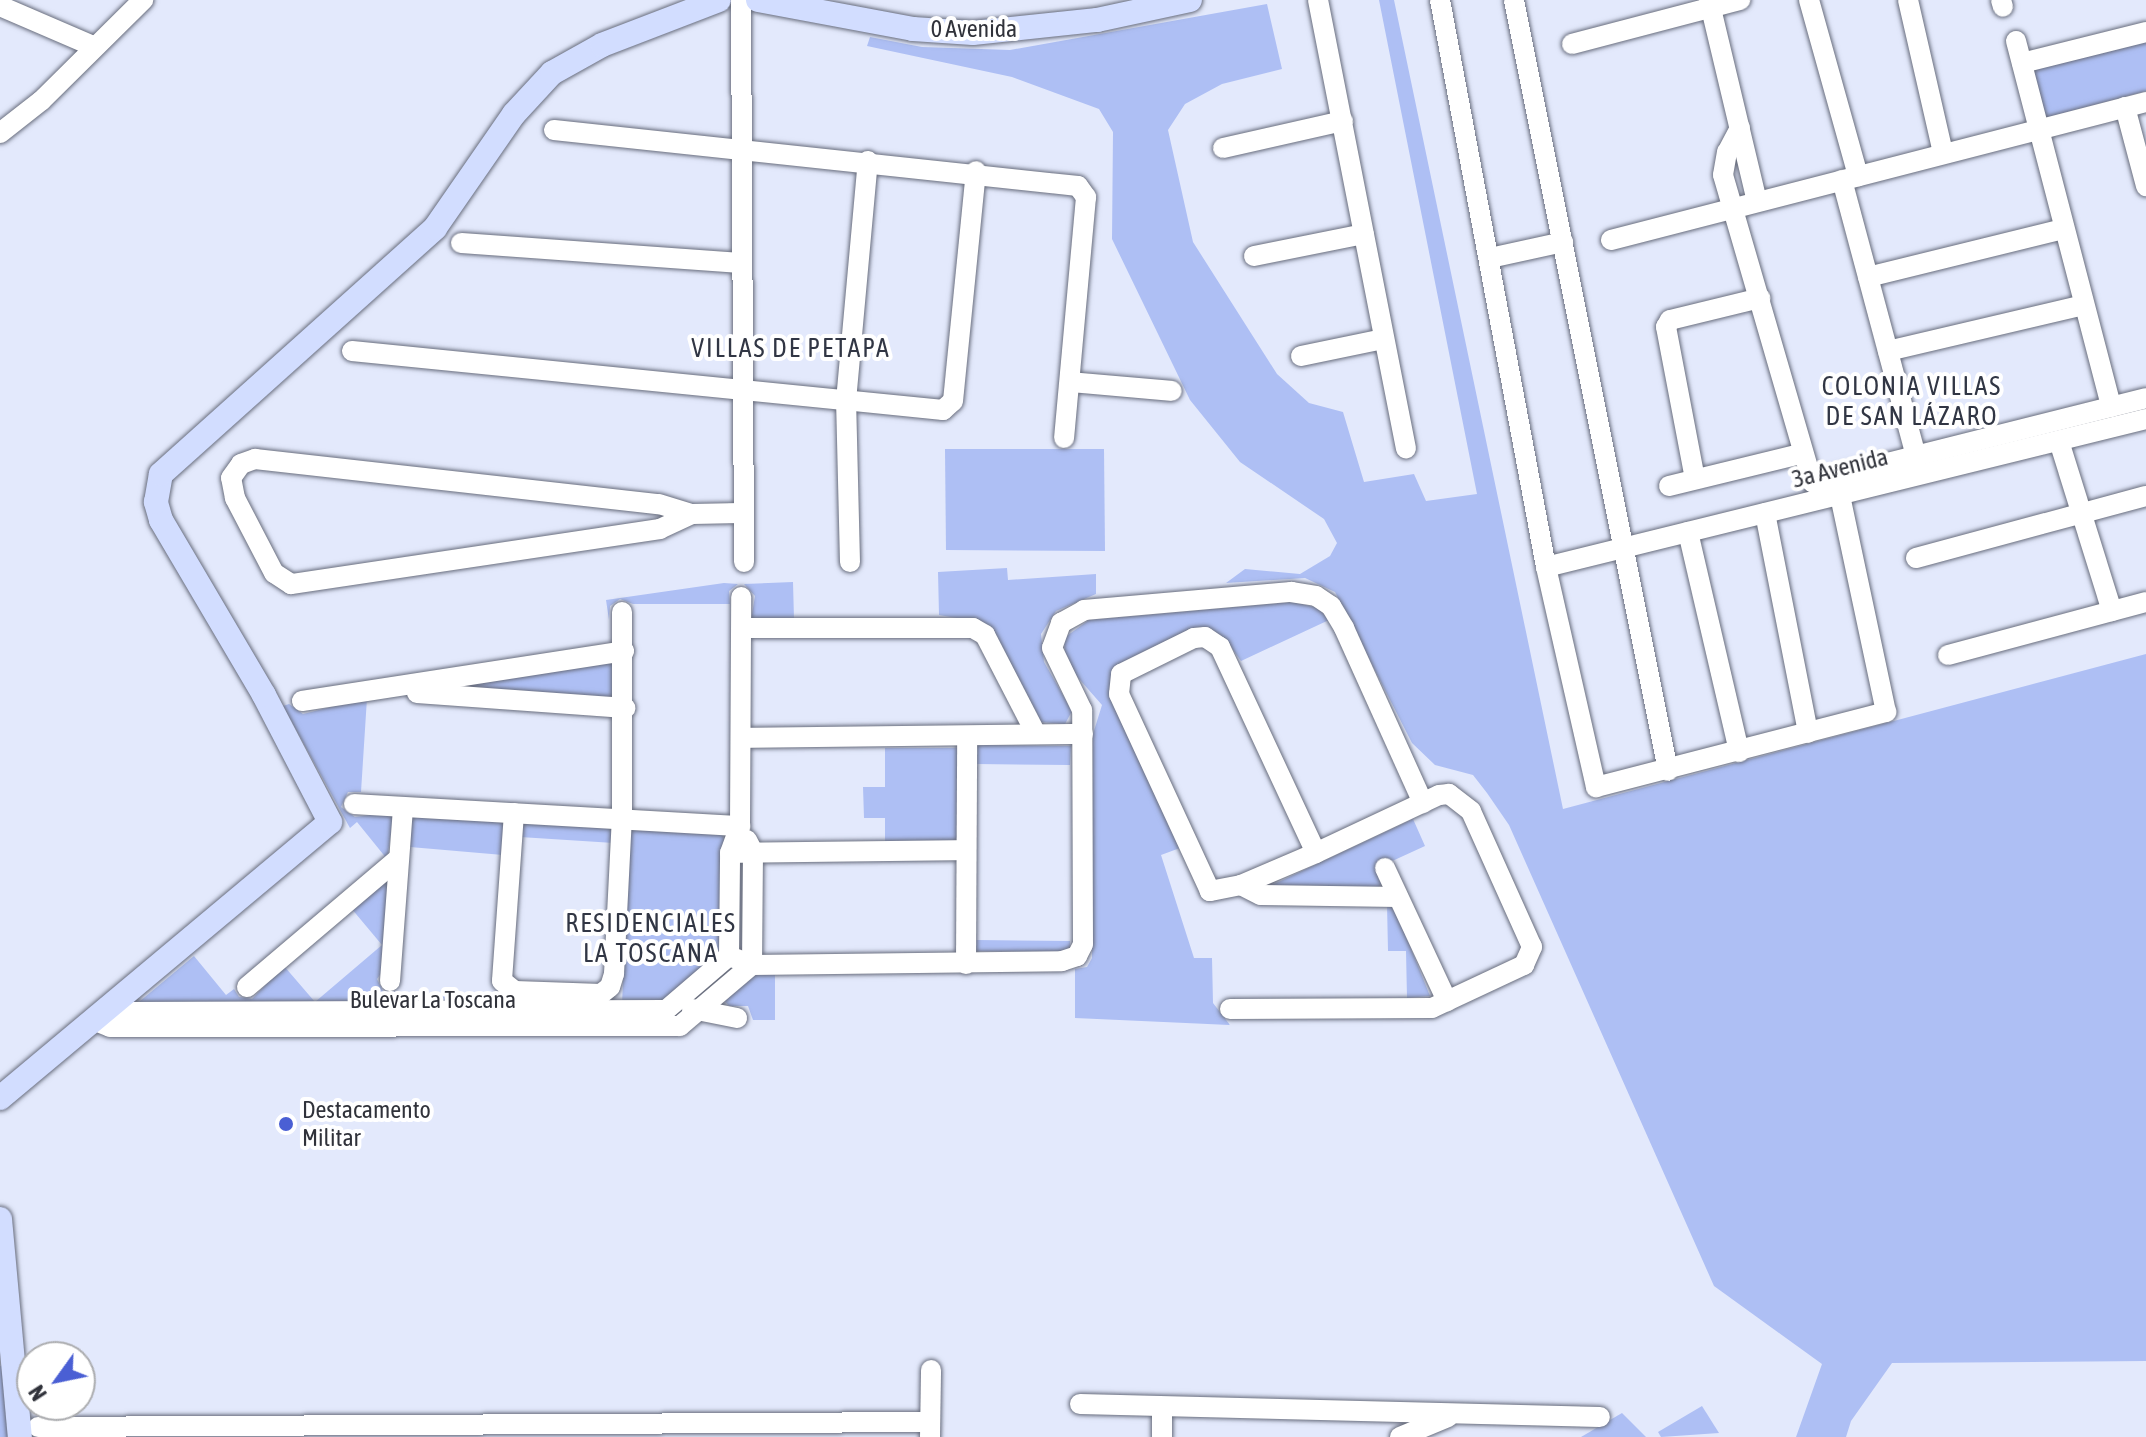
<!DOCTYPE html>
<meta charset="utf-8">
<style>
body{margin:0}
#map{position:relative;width:2146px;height:1437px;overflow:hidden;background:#e3e9fc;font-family:"Asap Condensed",sans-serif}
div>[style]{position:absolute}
.green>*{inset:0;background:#aebff4}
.roads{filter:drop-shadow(0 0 2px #686d7d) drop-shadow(0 0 2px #686d7d)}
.minor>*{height:20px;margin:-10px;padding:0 10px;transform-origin:10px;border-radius:10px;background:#fff}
.major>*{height:24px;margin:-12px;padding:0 12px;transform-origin:12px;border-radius:12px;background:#d2ddff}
.dots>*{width:22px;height:22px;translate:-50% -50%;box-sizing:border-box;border:4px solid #fff;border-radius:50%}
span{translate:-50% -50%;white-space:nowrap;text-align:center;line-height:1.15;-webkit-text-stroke:8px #fff;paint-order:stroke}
.street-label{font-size:24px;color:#30323a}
.poi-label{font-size:24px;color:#30323a}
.left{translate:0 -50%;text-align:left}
.neighbourhood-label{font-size:26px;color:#313644;letter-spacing:2px}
.north{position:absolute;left:16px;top:1341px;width:80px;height:80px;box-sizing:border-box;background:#fff;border:2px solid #acadb0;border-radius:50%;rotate:237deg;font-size:22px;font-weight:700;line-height:32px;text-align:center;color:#30323a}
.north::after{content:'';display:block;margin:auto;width:28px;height:36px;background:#4a5fd4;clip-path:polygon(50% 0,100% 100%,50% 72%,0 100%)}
</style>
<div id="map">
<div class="green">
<div style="clip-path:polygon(1379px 0,1394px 0,1563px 809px,2146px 654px,2146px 1361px,1892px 1363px,1851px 1421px,1846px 1437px,1796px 1437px,1822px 1364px,1714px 1286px,1509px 825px,1487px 793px,1473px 775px,1435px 765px,1412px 743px,1335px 592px,1305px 578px,1226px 583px,1245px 569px,1300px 574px,1330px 556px,1337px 543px,1324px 519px,1240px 462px,1190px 400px,1112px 239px,1113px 132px,1099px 109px,1012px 77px,867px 46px,870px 37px,922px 47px,1010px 50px,1267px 4px,1282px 69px,1222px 84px,1185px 104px,1168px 130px,1193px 242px,1277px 374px,1309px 403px,1343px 412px,1364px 482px,1414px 474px,1426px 501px,1477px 494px)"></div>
<div style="clip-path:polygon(2146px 40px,2146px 91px,2045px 118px,2032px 69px)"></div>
<div style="clip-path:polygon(945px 449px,1104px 449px,1105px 551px,946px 550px)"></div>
<div style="clip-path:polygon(1007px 568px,1008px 580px,1096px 574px,1096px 594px,1056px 611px,1041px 634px,1044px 662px,1072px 711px,1065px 724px,1040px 722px,980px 622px,939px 615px,938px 572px)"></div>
<div style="clip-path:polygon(793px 582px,794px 619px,751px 620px,755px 596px,744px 584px)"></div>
<div style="clip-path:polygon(724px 583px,738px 584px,729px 591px,730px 604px,633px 604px,620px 599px,610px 606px,609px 620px,606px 600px)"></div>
<div style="clip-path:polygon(1293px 602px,1318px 608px,1329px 620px,1241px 661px,1226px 640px,1188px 633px,1119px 666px,1180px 848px,1161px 855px,1194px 958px,1212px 958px,1213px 1003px,1230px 1025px,1075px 1018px,1075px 969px,1087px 967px,1092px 958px,1093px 734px,1102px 705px,1066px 664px,1064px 638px,1089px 620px)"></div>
<div style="clip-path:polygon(624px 651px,625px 708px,381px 691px)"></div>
<div style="clip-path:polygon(367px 698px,361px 792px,348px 792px,341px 807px,355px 817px,394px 812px,387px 859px,357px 822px,350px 828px,283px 706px,289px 704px,303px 714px)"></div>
<div style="clip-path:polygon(976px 745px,1071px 746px,1070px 765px,976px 764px)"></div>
<div style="clip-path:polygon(885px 748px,959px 748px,959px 842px,885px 842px,885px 818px,864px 818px,863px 787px,885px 787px)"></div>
<div style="clip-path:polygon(412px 813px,505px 820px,503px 855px,410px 847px)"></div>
<div style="clip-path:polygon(521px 819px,615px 826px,614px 843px,520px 837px)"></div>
<div style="clip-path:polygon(1413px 819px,1425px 846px,1377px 868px,1383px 881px,1378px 888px,1268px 887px)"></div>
<div style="clip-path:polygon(630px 827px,722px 834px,725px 841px,723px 950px,659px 1005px,139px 1002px,194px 956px,226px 995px,234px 989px,239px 997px,252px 999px,284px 966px,315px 1002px,382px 945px,351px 908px,392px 875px,384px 969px,377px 979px,383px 991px,622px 1004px)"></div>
<div style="clip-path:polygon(1387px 904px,1393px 904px,1430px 996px,1407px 998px,1406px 951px,1388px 951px)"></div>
<div style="clip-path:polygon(976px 940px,1070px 941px,1070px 952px,976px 951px)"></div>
<div style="clip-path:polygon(758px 970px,775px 970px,775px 1020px,753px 1020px,748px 1006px,729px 1006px,724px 1000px)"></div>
<div style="clip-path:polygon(0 1366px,6px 1366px,10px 1437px,0 1437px)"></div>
<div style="clip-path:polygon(1702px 1406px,1719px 1433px,1661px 1437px,1658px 1432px)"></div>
<div style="clip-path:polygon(1622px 1413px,1646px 1437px,1581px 1437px)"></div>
</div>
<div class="roads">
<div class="minor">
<div style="left:741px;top:0;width:562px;rotate:89.69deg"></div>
<div style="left:1318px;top:0;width:457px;rotate:78.9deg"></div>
<div style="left:1440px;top:0;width:577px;rotate:79.41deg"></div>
<div style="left:1546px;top:567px;width:226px;rotate:77.2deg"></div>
<div style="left:1596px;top:787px;width:300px;rotate:-14.5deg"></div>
<div style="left:1886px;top:712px;width:222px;rotate:-102deg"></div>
<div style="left:1514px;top:0;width:786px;rotate:78.7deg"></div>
<div style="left:1709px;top:0;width:207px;rotate:76.6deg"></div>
<div style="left:1809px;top:0;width:183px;rotate:74.4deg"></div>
<div style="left:1908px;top:0;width:157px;rotate:77.1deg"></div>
<div style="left:2001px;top:0;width:7px;rotate:74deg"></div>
<div style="left:0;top:6px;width:103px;rotate:23.3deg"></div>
<div style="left:2016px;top:41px;width:378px;rotate:75.4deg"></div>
<div style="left:1572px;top:44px;width:174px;rotate:-14.7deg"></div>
<div style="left:2022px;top:63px;width:128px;rotate:-14deg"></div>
<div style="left:2125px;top:107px;width:82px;rotate:75.1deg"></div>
<div style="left:1740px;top:128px;width:27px;rotate:118deg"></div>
<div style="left:1727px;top:152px;width:23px;rotate:100deg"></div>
<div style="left:1723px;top:175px;width:320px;rotate:73.8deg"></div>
<div style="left:1812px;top:482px;width:344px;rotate:-14.1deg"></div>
<div style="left:554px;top:130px;width:527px;rotate:6.1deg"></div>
<div style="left:1078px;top:186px;width:14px;rotate:54deg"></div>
<div style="left:1086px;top:197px;width:242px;rotate:95.2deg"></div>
<div style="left:0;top:133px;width:52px;rotate:-38deg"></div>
<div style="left:41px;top:101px;width:144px;rotate:-44.7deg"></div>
<div style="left:1223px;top:148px;width:123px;rotate:-12.7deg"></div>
<div style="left:1842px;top:180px;width:286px;rotate:75deg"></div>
<div style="left:1611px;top:240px;width:553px;rotate:-14.46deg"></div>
<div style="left:461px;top:243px;width:281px;rotate:4.1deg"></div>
<div style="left:1254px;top:256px;width:112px;rotate:-11.3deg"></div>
<div style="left:1490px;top:258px;width:75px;rotate:-12.4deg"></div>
<div style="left:1868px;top:277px;width:202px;rotate:-13.8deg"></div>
<div style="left:352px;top:351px;width:594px;rotate:5.7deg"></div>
<div style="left:943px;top:410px;width:13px;rotate:-42deg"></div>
<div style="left:953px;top:401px;width:231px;rotate:-84.3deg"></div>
<div style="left:1888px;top:351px;width:201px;rotate:-13.2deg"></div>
<div style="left:1301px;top:356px;width:84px;rotate:-11.7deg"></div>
<div style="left:1070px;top:382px;width:102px;rotate:5deg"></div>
<div style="left:2059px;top:441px;width:178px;rotate:72.7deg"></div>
<div style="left:1695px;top:479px;width:155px;rotate:-100.8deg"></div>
<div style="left:1666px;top:327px;width:8px;rotate:-60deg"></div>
<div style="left:1670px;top:320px;width:93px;rotate:-13.7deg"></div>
<div style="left:1669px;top:486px;width:135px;rotate:-13.7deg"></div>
<div style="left:1765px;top:513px;width:224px;rotate:78.9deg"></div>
<div style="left:692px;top:514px;width:35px;rotate:155deg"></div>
<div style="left:660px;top:529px;width:373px;rotate:171.5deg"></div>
<div style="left:291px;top:584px;width:20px;rotate:-147deg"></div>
<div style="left:274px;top:573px;width:85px;rotate:-117.5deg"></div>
<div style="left:235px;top:498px;width:20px;rotate:-101deg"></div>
<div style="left:231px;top:478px;width:17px;rotate:-54deg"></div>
<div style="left:241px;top:464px;width:15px;rotate:-20deg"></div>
<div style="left:255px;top:459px;width:406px;rotate:6.4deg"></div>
<div style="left:659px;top:504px;width:34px;rotate:17deg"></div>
<div style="left:692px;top:514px;width:51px;rotate:-1.1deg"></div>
<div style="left:1688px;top:532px;width:226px;rotate:76.9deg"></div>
<div style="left:1916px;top:558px;width:238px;rotate:-15.1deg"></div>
<div style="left:850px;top:562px;width:161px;rotate:-91.4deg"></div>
<div style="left:846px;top:401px;width:241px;rotate:-84.8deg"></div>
<div style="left:1546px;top:567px;width:618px;rotate:-13.86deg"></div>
<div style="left:742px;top:628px;width:231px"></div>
<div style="left:973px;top:628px;width:14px;rotate:30deg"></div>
<div style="left:985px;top:635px;width:111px;rotate:62.7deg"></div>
<div style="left:1948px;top:655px;width:205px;rotate:-15deg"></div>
<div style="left:417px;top:693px;width:209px;rotate:4.1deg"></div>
<div style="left:302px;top:701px;width:326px;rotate:-8.8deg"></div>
<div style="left:742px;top:738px;width:341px;rotate:-0.7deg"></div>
<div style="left:354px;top:804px;width:387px;rotate:3.3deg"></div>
<div style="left:514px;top:813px;width:168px;rotate:94.1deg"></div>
<div style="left:502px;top:981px;width:16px;rotate:38deg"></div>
<div style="left:515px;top:991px;width:86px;rotate:2deg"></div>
<div style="left:601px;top:994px;width:11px;rotate:-38deg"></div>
<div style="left:610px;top:987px;width:14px;rotate:-73deg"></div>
<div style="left:614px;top:974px;width:156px;rotate:-87.1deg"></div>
<div style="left:622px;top:818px;width:206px;rotate:-90deg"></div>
<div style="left:747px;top:840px;width:13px;rotate:63deg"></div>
<div style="left:753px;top:852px;width:113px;rotate:90.5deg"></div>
<div style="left:730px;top:853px;width:235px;rotate:-0.7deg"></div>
<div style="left:1385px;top:868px;width:147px;rotate:65deg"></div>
<div style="left:1241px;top:885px;width:22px;rotate:27deg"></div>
<div style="left:1261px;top:895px;width:137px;rotate:0.8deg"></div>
<div style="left:729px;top:956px;width:25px;rotate:21deg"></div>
<div style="left:752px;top:965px;width:310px;rotate:-0.7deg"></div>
<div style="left:1062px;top:961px;width:16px;rotate:-18deg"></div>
<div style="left:1077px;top:956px;width:13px;rotate:-63deg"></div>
<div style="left:1083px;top:944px;width:234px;rotate:-90.2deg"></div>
<div style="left:1082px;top:710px;width:69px;rotate:-115.8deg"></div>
<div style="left:1052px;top:648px;width:27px;rotate:-70deg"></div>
<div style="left:1061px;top:623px;width:26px;rotate:-29deg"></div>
<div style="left:1084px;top:610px;width:208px;rotate:-5deg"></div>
<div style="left:1291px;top:592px;width:25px;rotate:9deg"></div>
<div style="left:1316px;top:596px;width:18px;rotate:34deg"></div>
<div style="left:1331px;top:606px;width:26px;rotate:59deg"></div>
<div style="left:1344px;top:628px;width:192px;rotate:65.7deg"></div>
<div style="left:729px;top:956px;width:103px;rotate:-89.4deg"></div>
<div style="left:730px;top:853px;width:29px;rotate:-70deg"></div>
<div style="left:740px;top:826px;width:229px;rotate:-89.7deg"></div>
<div style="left:966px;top:964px;width:227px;rotate:-89.7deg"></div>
<div style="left:390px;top:981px;width:174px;rotate:-85.7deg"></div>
<div style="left:247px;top:987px;width:198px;rotate:-40.3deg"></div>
<div style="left:109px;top:1006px;width:19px;rotate:18deg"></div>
<div style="left:127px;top:1012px;width:539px;rotate:-0.21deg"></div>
<div style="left:666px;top:1010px;width:83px;rotate:-40.6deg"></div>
<div style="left:692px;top:1009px;width:46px;rotate:11.3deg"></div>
<div style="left:1230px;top:1009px;width:202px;rotate:-0.3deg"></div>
<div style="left:1432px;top:1008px;width:102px;rotate:-25.1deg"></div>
<div style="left:1524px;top:965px;width:20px;rotate:-66deg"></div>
<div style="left:1532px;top:947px;width:149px;rotate:-114.2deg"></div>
<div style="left:1471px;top:811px;width:28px;rotate:-142deg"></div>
<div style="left:1449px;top:794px;width:10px;rotate:174deg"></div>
<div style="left:1439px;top:795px;width:136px;rotate:154.8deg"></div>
<div style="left:1316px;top:853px;width:82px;rotate:156.9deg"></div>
<div style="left:1241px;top:885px;width:32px;rotate:169deg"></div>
<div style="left:1210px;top:891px;width:217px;rotate:-114.8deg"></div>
<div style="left:1119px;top:694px;width:20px;rotate:-84deg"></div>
<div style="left:1121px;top:674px;width:81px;rotate:-26.3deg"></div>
<div style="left:1194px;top:638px;width:11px;rotate:-5deg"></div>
<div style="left:1205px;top:637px;width:18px;rotate:34deg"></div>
<div style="left:1220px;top:647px;width:227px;rotate:65deg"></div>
<div style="left:93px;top:1020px;width:18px;rotate:22deg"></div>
<div style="left:110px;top:1027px;width:570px;rotate:-0.1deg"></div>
<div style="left:680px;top:1026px;width:94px;rotate:-40.3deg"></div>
<div style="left:1080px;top:1404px;width:520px;rotate:1.43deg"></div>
<div style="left:1162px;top:1407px;width:30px;rotate:90deg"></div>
<div style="left:38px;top:1427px;width:892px;rotate:-0.32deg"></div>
<div style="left:930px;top:1437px;width:67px;rotate:-89.1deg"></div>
<div style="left:1400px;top:1437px;width:52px;rotate:-22.6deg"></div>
</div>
<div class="major">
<div style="left:758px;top:0;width:158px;rotate:10.6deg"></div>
<div style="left:913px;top:29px;width:60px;rotate:3.8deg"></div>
<div style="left:973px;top:33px;width:125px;rotate:-6deg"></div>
<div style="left:1097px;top:20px;width:95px;rotate:-12.1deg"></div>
<div style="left:0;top:1098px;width:430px;rotate:-39.9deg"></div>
<div style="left:330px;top:822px;width:143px;rotate:-117.5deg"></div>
<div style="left:264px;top:695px;width:203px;rotate:-120.5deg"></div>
<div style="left:161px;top:520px;width:19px;rotate:-106deg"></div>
<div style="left:156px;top:502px;width:28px;rotate:-80deg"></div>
<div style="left:161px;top:474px;width:368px;rotate:-41.9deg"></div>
<div style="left:435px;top:228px;width:139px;rotate:-55.3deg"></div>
<div style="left:514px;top:114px;width:56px;rotate:-47.2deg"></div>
<div style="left:552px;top:73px;width:57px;rotate:-29.2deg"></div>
<div style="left:602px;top:45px;width:125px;rotate:-21deg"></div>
<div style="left:0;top:1219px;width:219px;rotate:84.8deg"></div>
</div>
</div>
<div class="dots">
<div style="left:286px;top:1124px;background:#4a5fd4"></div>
</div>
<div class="street-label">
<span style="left:974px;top:29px">0 Avenida</span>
<span style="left:1840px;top:468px;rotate:-14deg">3a Avenida</span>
<span style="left:433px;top:1000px">Bulevar La Toscana</span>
</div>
<div class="poi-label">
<span class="left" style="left:302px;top:1124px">Destacamento<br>Militar</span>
</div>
<div class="neighbourhood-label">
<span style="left:791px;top:349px">VILLAS DE PETAPA</span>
<span style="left:1912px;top:402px">COLONIA VILLAS<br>DE SAN LÁZARO</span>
<span style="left:651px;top:939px">RESIDENCIALES<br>LA TOSCANA</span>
</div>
<div class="north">N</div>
</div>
